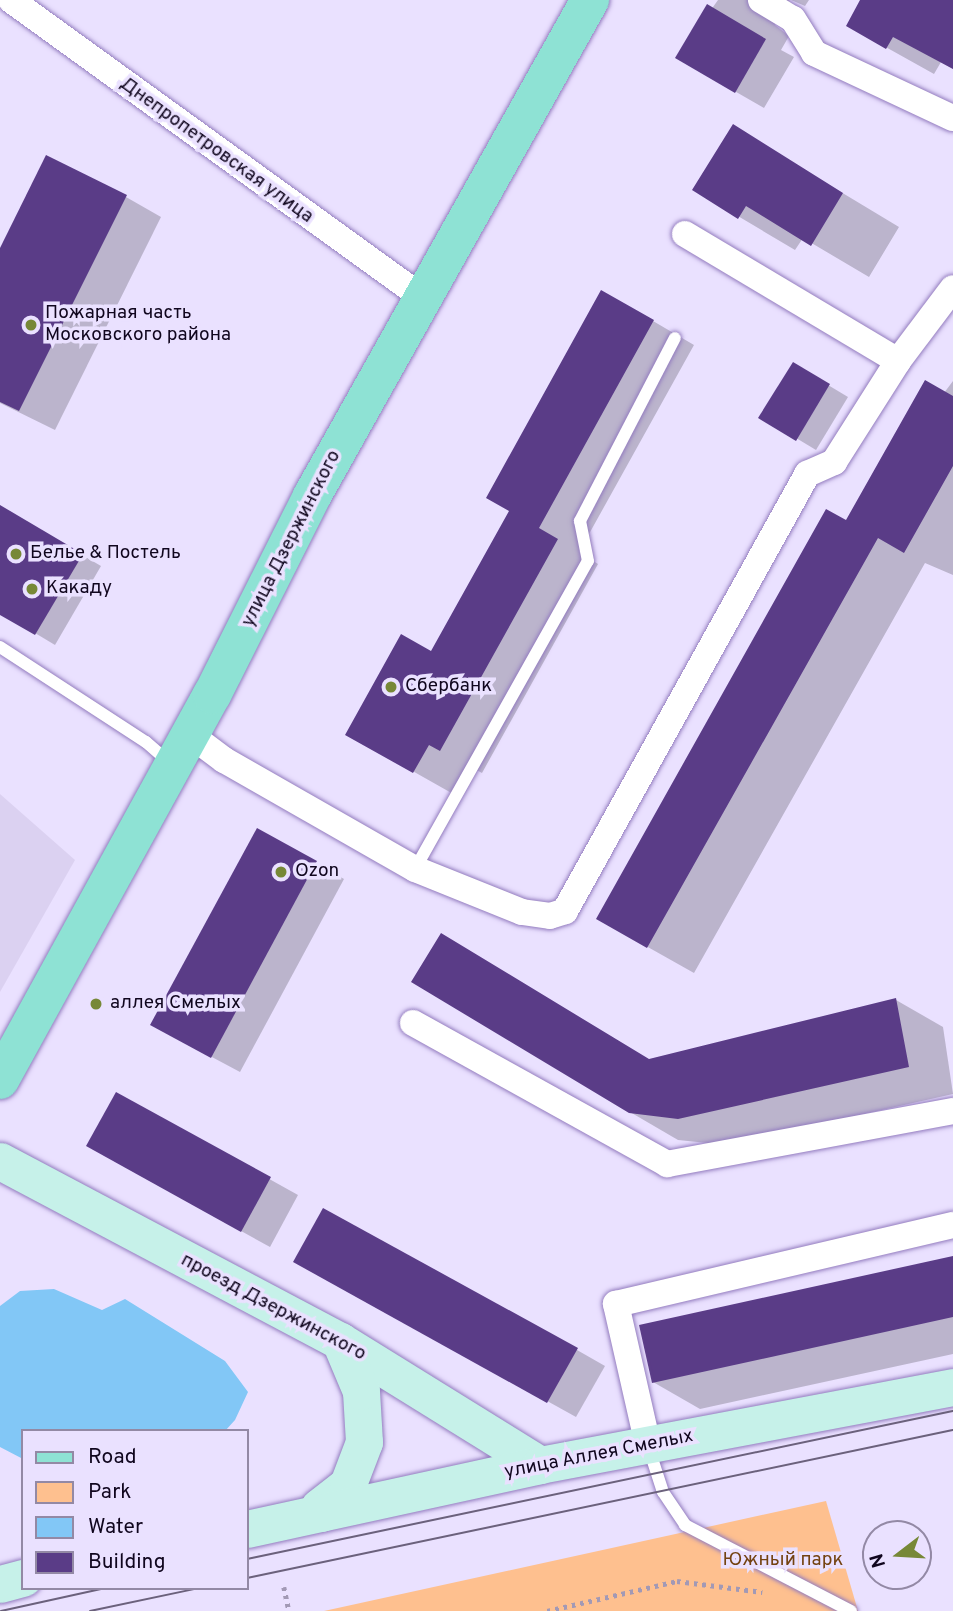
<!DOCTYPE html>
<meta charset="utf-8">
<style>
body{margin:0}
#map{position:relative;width:953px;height:1611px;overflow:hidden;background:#eae1ff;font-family:Overpass,sans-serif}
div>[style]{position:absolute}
.built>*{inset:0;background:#dbd1f1}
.green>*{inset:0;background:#fec08f}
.water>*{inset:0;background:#82c7f6}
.shadow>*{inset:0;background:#0003}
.building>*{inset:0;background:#5a3c87}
.path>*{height:4.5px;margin-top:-2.25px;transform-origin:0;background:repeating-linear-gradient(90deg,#a299b5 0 3.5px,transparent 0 8.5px)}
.roads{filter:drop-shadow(0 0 2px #937cbf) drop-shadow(0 0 2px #937cbf)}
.service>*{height:12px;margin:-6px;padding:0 6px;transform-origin:6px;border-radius:6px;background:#fff}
.minor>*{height:26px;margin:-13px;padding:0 13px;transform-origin:13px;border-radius:13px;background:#fff}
.secondary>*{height:37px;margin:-18.5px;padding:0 18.5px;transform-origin:18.5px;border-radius:18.5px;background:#c6f1e9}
.primary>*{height:38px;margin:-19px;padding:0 19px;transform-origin:19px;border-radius:19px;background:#8ee2d4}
.tram>*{height:2px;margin:-1px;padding:0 1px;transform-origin:1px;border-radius:1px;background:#6b617c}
.dots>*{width:19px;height:19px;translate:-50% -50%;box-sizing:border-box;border:4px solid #eae1ff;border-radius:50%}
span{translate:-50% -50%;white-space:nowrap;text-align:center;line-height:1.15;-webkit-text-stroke:7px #eae1ff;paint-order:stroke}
.street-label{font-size:19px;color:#10061e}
.poi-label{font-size:19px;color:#10061e}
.left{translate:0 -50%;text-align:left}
.park-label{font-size:19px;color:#734212}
.legend{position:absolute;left:21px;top:1429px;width:228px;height:161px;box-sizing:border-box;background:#eae1ff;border:2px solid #9389a5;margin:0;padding:9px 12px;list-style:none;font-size:21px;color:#10061e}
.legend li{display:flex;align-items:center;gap:14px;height:35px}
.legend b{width:35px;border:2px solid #9389a5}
.north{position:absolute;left:862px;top:1520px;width:70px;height:70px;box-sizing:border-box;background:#eae1ff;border:2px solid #9389a5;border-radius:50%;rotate:253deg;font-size:19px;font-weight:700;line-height:28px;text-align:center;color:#10061e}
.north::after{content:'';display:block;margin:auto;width:24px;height:32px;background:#778837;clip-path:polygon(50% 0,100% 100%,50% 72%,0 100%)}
</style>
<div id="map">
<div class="built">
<div style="clip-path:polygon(0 794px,75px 860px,0 992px)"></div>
</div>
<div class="green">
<div style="clip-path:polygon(826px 1501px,858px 1611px,324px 1611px)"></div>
</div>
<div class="water">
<div style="clip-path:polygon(54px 1289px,102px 1310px,125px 1299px,225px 1361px,248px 1392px,235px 1420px,225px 1431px,23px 1431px,23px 1459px,0 1447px,0 1306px,20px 1291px)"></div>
</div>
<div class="shadow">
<div style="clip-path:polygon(718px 0,790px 0,776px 9px,775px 25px,789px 36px,781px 50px,794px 57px,764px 108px,677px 58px)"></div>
<div style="clip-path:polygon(791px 0,809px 0,805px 6px)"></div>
<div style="clip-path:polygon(862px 0,953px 1px,953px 69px,941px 62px,934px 74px,848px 26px)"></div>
<div style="clip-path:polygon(733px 127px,899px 227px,869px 277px,803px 238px,795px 250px,694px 190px)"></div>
<div style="clip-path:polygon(126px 197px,161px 217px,55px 430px,0 403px,0 252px)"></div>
<div style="clip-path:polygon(653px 321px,694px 345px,579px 552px,598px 564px,482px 773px,471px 767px,455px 795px,347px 734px,432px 653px,511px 511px)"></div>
<div style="clip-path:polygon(793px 364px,848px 397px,816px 450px,761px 417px)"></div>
<div style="clip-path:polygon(953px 381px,953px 575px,925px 563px,694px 973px,598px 919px,847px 522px)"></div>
<div style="clip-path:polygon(0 507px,101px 566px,55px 645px,0 612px)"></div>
<div style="clip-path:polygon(257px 830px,344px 879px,240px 1072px,180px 1040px)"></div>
<div style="clip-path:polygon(896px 1000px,943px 1027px,953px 1094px,727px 1145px,678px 1140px,630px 1112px,650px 1060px)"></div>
<div style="clip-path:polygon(117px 1094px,298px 1195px,270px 1247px,116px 1162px)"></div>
<div style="clip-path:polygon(953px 1258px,953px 1354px,700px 1409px,653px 1382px)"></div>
<div style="clip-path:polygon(323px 1277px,577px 1350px,605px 1366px,576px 1417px)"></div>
</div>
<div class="building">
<div style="clip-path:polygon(860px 0,953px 0,953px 69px,893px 37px,886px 49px,846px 26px)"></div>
<div style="clip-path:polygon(707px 4px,766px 39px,735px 93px,675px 58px)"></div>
<div style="clip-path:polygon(733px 124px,843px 193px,811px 246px,746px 206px,738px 219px,692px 190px)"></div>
<div style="clip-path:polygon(46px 155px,127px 195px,19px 411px,0 402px,0 248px)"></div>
<div style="clip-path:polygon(601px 290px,654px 320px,539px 528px,558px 539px,440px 751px,429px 745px,413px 773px,345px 735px,401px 634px,431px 651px,509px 511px,486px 498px)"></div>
<div style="clip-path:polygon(793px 362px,830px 384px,796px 441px,758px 418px)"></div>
<div style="clip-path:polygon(925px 380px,953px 396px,953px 466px,904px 553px,878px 538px,647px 948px,596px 919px,826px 509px,846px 520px)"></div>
<div style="clip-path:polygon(0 505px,83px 554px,35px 635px,0 615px)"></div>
<div style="clip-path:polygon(257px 828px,317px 861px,211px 1058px,150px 1025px)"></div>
<div style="clip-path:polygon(441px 933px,649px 1059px,896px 998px,909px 1067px,678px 1119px,629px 1113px,411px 982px)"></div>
<div style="clip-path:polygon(116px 1092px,271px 1177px,241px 1232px,86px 1146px)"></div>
<div style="clip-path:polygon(323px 1208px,578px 1348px,547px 1403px,293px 1262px)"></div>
<div style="clip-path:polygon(953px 1256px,953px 1317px,652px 1383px,639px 1325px)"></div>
</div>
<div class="path">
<div style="left:284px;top:1587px;width:25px;rotate:78deg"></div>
<div style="left:547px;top:1611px;width:133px;rotate:-13deg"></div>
<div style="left:677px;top:1581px;width:86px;rotate:7.4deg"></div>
</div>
<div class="roads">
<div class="service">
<div style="left:0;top:647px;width:174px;rotate:33.1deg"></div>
<div style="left:146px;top:742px;width:30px;rotate:41deg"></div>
<div style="left:415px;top:869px;width:353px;rotate:-60.7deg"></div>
<div style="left:588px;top:561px;width:41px;rotate:-101.3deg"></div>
<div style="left:580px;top:521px;width:206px;rotate:-62.6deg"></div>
<div style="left:649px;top:1449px;width:45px;rotate:72deg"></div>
<div style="left:663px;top:1492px;width:40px;rotate:56deg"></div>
<div style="left:685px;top:1525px;width:187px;rotate:27.4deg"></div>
</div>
<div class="minor">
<div style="left:11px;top:0;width:508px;rotate:35.88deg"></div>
<div style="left:761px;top:0;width:37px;rotate:31deg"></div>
<div style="left:793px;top:19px;width:40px;rotate:58deg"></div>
<div style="left:814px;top:53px;width:153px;rotate:25.1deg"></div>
<div style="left:685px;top:234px;width:248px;rotate:30.8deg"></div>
<div style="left:188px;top:733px;width:45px;rotate:36.9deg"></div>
<div style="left:224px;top:760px;width:220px;rotate:29.7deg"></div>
<div style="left:415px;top:869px;width:115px;rotate:21.9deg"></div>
<div style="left:522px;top:912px;width:28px;rotate:8deg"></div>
<div style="left:550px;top:916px;width:16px;rotate:-18deg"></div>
<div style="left:565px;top:911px;width:500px;rotate:-61deg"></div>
<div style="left:807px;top:474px;width:30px;rotate:-24deg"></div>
<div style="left:834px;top:462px;width:120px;rotate:-57.6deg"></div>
<div style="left:898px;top:361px;width:91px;rotate:-53deg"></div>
<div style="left:413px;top:1023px;width:291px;rotate:29deg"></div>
<div style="left:667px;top:1164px;width:291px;rotate:-10.5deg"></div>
<div style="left:648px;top:1445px;width:145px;rotate:-102.8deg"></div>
<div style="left:616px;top:1304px;width:346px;rotate:-13.2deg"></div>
</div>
<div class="secondary">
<div style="left:0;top:1161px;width:385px;rotate:27.9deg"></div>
<div style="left:340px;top:1341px;width:235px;rotate:31.8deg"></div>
<div style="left:321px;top:1513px;width:6px;rotate:-108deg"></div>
<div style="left:319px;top:1507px;width:37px;rotate:-38deg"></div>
<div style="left:348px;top:1484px;width:45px;rotate:-69.1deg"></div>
<div style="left:364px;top:1442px;width:51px;rotate:-93.4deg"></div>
<div style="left:361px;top:1391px;width:54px;rotate:-112.8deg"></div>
<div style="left:247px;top:1529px;width:300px;rotate:-12.3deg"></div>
<div style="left:540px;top:1465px;width:420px;rotate:-10.7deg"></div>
<div style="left:0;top:1584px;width:24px;rotate:-15deg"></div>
</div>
<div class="primary">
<div style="left:0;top:1080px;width:440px;rotate:-61.2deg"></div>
<div style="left:212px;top:695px;width:223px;rotate:-63.3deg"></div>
<div style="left:312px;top:496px;width:569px;rotate:-60.73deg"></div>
</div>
</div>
<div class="tram">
<div style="left:247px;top:1559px;width:721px;rotate:-11.84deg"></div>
<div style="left:247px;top:1578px;width:721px;rotate:-11.84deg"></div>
<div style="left:1px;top:1611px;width:107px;rotate:-12.4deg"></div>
<div style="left:90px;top:1611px;width:111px;rotate:-11.9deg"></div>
</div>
<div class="dots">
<div style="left:31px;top:325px;background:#778837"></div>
<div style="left:16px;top:554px;background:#778837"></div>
<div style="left:32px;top:589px;background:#778837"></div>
<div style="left:391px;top:687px;background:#778837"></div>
<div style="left:281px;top:872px;background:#778837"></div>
<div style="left:96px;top:1004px;background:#778837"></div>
</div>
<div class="street-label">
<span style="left:216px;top:151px;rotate:36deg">Днепропетровская улица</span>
<span style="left:292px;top:539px;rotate:-63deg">улица Дзержинского</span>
<span style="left:273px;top:1308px;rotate:28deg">проезд Дзержинского</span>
<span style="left:599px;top:1455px;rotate:-11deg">улица Аллея Смелых</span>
</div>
<div class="poi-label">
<span class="left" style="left:45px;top:325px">Пожарная часть<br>Московского района</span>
<span class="left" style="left:30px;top:554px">Белье &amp; Постель</span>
<span class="left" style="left:46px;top:589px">Какаду</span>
<span class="left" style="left:405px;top:687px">Сбербанк</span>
<span class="left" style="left:295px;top:872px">Ozon</span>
<span class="left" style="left:110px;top:1004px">аллея Смелых</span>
</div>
<div class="park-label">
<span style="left:783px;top:1561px">Южный парк</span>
</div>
<ul class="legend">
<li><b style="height:9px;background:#8ee2d4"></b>Road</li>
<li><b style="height:19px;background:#fec08f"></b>Park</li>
<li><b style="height:19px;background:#82c7f6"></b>Water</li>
<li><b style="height:19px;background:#5a3c87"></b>Building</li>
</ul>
<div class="north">N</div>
</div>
